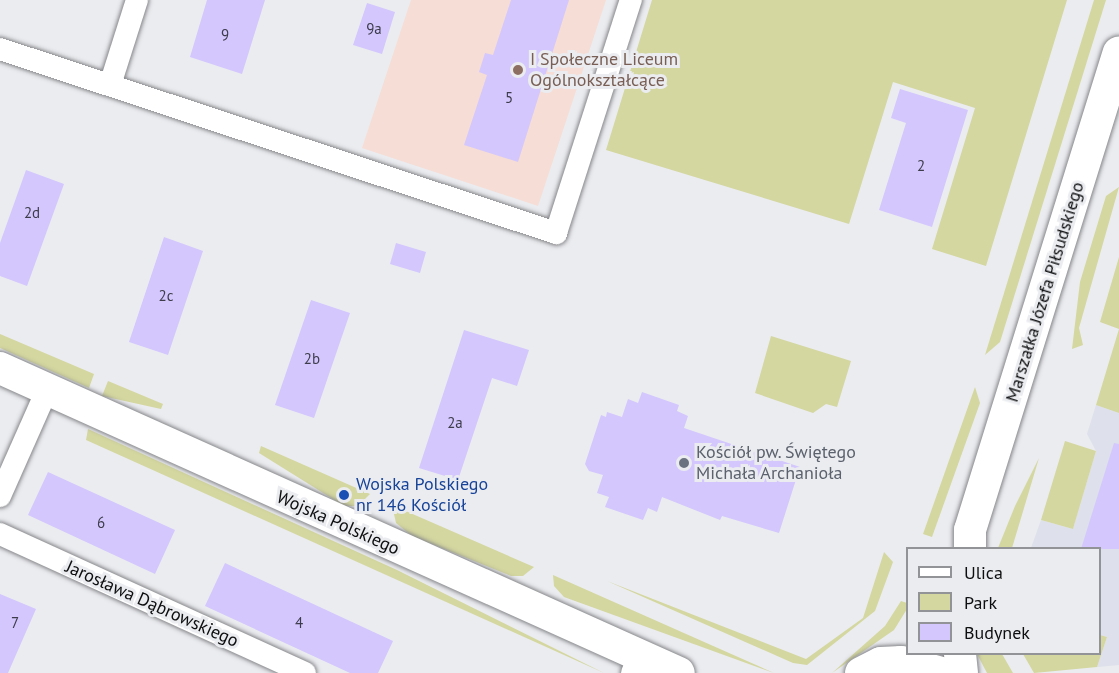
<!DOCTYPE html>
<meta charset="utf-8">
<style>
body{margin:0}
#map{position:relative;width:1119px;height:673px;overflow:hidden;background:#ebecf0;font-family:"PT Sans",sans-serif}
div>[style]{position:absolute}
.built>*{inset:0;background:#dee0eb}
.education>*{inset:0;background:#f6ddd5}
.green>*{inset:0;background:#d4d79f}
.building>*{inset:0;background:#d3c7fd}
.roads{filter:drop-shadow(0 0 2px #86878a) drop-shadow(0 0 2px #86878a)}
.street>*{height:22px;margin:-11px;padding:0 11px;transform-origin:11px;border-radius:11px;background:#fff}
.secondary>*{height:32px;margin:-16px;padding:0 16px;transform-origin:16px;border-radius:16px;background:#fff}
.dots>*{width:16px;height:16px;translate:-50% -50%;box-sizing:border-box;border:3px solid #ebecf0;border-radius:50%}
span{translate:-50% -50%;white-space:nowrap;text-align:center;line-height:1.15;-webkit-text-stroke:6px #ebecf0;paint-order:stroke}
.number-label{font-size:15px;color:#3e3c4a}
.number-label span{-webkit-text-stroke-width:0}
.education-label{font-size:18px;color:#785e54}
.left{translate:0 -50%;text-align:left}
.street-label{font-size:18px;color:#0d0e0f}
.worship-label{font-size:18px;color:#5b616d}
.transit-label{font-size:18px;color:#164399}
.legend{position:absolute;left:906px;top:547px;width:195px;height:108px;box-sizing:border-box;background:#ebecf0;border:2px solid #929396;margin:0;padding:8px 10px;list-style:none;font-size:18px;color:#0d0e0f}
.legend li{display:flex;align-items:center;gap:12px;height:30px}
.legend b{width:30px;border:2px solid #929396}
</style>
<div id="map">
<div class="built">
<div style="clip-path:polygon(1096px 405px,1119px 413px,1119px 665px,1097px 667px,1107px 637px,1100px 635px,1100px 548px,1031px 548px,1041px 520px,1073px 529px,1096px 451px,1087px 434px)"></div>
</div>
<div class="education">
<div style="clip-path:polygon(411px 0,606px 0,538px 206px,362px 148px)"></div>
</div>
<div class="green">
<div style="clip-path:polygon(652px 0,1067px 0,986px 266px,932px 249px,975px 108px,893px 82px,849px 224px,606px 150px)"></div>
<div style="clip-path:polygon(1094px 0,1106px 0,1000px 342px,985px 355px)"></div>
<div style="clip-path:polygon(1119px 187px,1079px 328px,1083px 345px,1072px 349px,1080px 282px,1106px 196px)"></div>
<div style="clip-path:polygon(1119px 257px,1119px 413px,1096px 405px,1119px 329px,1100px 322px)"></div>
<div style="clip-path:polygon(0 334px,94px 374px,89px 388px,0 348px)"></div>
<div style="clip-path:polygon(771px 336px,851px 361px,837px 407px,826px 404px,813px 413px,755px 393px)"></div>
<div style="clip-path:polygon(108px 381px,163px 404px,161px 409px,102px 396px)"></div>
<div style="clip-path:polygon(975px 387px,980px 403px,932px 537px,923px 534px)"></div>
<div style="clip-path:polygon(88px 429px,397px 570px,604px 673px,86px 440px)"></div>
<div style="clip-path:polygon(1065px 441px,1096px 451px,1073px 529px,1041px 520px)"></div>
<div style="clip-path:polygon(261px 446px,370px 494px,358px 506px,344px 506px,259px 453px)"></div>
<div style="clip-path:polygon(1039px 458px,1012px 548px,998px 548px,1015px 506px)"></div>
<div style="clip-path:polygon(392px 505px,534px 567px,523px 576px,511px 576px,412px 536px,396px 523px)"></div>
<div style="clip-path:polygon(884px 552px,893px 562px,875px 611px,807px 665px,793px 663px,607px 581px,806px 659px,863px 618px)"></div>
<div style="clip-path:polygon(553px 575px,774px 673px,564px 597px,554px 586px)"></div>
<div style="clip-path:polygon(901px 601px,907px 603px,907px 609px,894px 630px,832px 673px,885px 626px)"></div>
<div style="clip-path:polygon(1100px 635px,1107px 637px,1097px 667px,1034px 673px,1023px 654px,1100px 654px)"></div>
<div style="clip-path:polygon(977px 654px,1002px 654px,1013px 673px,987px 673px)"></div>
</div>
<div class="building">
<div style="clip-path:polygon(207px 0,265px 0,242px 74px,190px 57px)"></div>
<div style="clip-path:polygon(511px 0,569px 0,518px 162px,464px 145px,487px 75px,479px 72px,485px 53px,493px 55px)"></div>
<div style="clip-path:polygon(367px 3px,395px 12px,382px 54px,353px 45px)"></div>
<div style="clip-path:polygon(900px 89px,968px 110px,932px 227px,879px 210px,906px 123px,891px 118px)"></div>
<div style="clip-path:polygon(26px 170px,64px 184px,27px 286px,0 276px,0 243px)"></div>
<div style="clip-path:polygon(164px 237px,203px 251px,168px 355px,129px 342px)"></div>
<div style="clip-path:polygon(396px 243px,426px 252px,420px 273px,390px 264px)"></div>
<div style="clip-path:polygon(311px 300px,350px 313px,314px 418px,275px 405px)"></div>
<div style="clip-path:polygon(464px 330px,529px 350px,517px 386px,492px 378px,458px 480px,419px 468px)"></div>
<div style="clip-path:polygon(642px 392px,679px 405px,677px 411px,688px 416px,684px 428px,800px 467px,779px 533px,722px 516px,720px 520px,662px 497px,657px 512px,648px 508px,643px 520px,605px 507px,609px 497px,597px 493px,603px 475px,589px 471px,585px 464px,601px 415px,606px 417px,607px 412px,622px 417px,628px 399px,638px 403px)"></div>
<div style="clip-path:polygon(1114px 443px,1119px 444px,1119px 549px,1081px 549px)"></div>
<div style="clip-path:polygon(48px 472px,175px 530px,155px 574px,28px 515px)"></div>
<div style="clip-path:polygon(225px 563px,393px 641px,378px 673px,350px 673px,205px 606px)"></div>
<div style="clip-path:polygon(0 594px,36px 609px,8px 673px,0 673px)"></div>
</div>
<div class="roads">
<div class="street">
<div style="left:0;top:49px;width:586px;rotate:18.31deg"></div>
<div style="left:556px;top:233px;width:245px;rotate:-72.2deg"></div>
<div style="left:110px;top:85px;width:89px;rotate:-72.4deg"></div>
<div style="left:0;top:496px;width:116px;rotate:-66.1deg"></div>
<div style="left:0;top:534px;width:335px;rotate:24.5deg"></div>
<div style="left:632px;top:673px;width:18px;rotate:-68deg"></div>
</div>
<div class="secondary">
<div style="left:0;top:368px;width:744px;rotate:24.19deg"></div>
<div style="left:970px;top:548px;width:18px;rotate:-90deg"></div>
<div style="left:970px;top:530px;width:500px;rotate:-72.7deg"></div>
<div style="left:960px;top:654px;width:19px;rotate:84deg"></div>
<div style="left:861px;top:673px;width:22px;rotate:-27deg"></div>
<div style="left:881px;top:663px;width:20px;rotate:-3deg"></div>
<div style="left:901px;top:662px;width:42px;rotate:15deg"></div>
</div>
</div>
<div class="dots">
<div style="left:518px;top:70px;background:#8d6e63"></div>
<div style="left:684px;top:463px;background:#6b7280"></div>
<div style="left:344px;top:495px;background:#1a4fb4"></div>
</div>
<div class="number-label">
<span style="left:374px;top:29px">9a</span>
<span style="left:225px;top:35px">9</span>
<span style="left:509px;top:98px">5</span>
<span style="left:921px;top:166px">2</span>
<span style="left:32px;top:213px">2d</span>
<span style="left:166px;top:296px">2c</span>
<span style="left:312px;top:359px">2b</span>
<span style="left:455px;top:423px">2a</span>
<span style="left:101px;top:523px">6</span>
<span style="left:15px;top:623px">7</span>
<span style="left:299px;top:623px">4</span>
</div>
<div class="education-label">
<span class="left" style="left:530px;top:70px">I Społeczne Liceum<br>Ogólnokształcące</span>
</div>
<div class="street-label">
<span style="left:1045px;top:292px;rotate:-73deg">Marszałka Józefa Piłsudskiego</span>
<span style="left:338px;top:523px;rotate:24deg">Wojska Polskiego</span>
<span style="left:152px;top:604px;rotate:24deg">Jarosława Dąbrowskiego</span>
</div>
<div class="worship-label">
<span class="left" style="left:696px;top:463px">Kościół pw. Świętego<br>Michała Archanioła</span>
</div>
<div class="transit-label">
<span class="left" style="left:356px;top:495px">Wojska Polskiego<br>nr 146 Kościół</span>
</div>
<ul class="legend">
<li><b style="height:8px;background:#fff"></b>Ulica</li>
<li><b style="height:16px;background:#d4d79f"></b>Park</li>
<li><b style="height:16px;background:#d3c7fd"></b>Budynek</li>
</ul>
</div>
